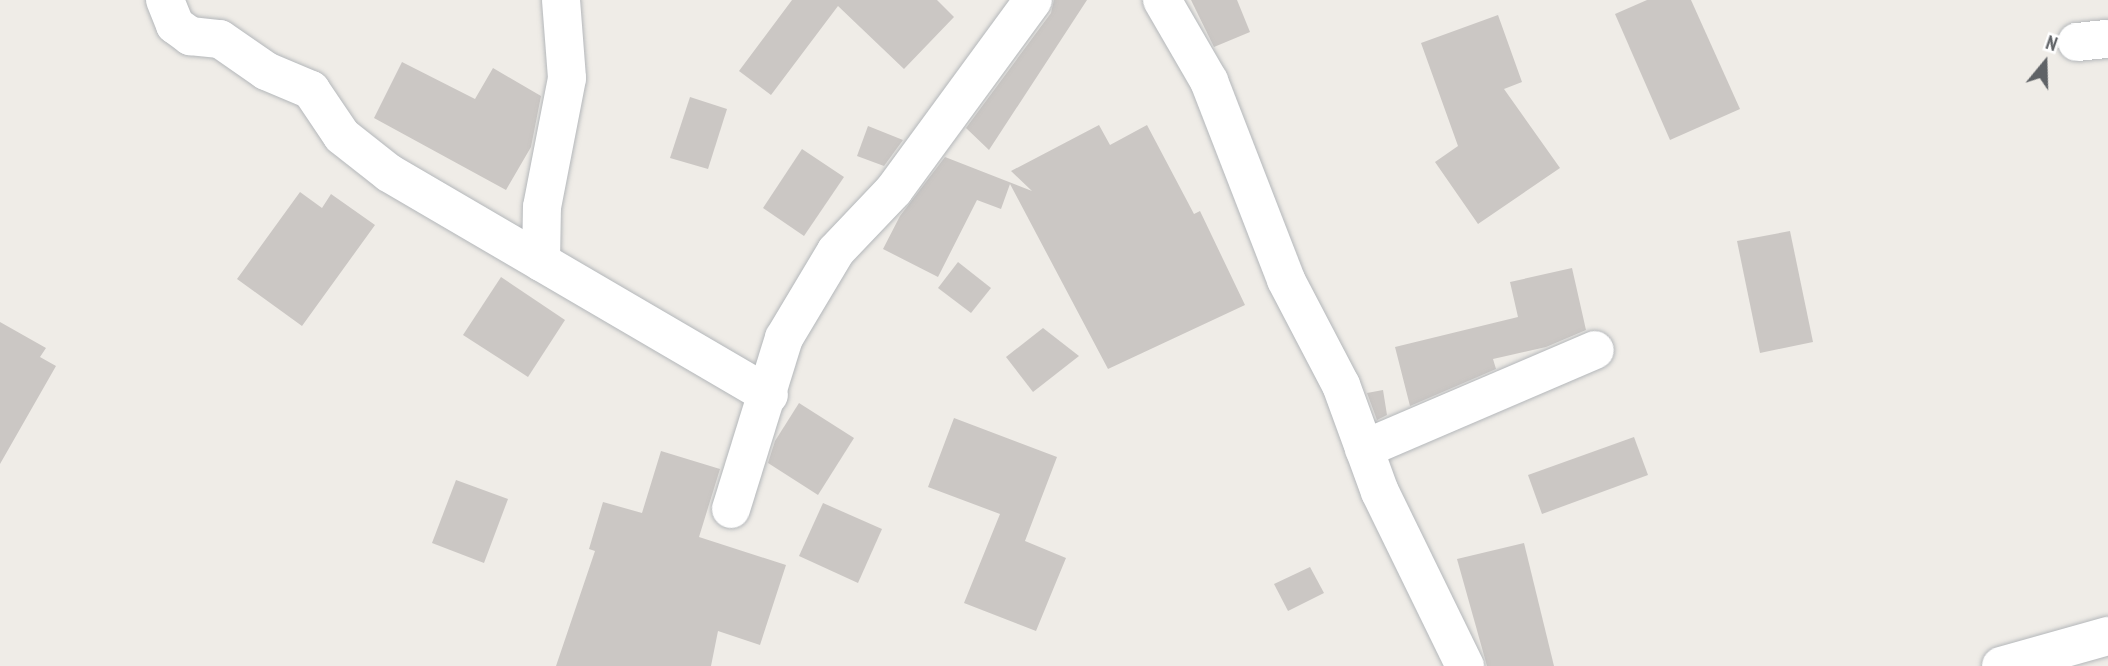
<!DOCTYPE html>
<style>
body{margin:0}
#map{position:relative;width:2108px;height:666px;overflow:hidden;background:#efece7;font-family:"PT Sans Narrow",sans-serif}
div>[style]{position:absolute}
.building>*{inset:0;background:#cbc7c4}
.roads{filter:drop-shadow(0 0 2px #b4b7ba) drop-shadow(0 0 2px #b4b7ba)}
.minor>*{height:38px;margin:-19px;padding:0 19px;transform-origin:19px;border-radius:19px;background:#fff}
span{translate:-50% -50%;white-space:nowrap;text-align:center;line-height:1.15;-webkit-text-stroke:6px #fff;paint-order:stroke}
.north{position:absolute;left:2010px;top:28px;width:70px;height:70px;-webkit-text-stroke:5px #fff;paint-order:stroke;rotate:19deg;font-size:19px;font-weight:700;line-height:28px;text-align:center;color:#5f6266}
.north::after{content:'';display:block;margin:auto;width:24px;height:32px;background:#5f6266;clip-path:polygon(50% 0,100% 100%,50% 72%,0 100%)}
</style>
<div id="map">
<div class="building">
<div style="clip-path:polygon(792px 0,937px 0,954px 17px,904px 69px,838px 6px,771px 95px,739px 71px)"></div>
<div style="clip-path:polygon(1054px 0,1087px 0,989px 150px,966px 128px,1051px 13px)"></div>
<div style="clip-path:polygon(1191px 0,1237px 0,1250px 32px,1214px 47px)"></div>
<div style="clip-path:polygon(1647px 0,1691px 0,1740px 109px,1670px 140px,1615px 14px)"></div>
<div style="clip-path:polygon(1498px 15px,1522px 82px,1504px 89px,1560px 168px,1478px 224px,1435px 162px,1458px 146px,1421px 43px)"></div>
<div style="clip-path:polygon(402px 62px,475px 99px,493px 68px,541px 96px,531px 147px,506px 190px,374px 118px)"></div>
<div style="clip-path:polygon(690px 97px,727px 109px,708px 169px,670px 158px)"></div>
<div style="clip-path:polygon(1099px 125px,1110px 145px,1147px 125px,1194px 214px,1200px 211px,1245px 305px,1108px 369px,1010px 184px,1001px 209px,977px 200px,938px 277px,883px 249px,900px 216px,945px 157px,1032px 191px,1011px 171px)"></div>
<div style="clip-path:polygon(868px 126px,903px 140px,884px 166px,857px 156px)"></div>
<div style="clip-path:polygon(802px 149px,844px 177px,804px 236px,763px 208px)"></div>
<div style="clip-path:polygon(300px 192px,322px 208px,331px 194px,375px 225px,302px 326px,237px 279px)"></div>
<div style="clip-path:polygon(1790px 231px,1813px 342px,1760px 353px,1737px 241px)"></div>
<div style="clip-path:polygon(958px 262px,991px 288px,971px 313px,938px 288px)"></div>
<div style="clip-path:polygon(1572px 268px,1586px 330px,1546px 347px,1493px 359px,1496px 369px,1410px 406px,1395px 347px,1518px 317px,1510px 282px)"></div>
<div style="clip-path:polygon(501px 277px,565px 320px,528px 377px,463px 335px)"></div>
<div style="clip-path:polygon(0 322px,46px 348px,40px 357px,56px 366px,0 464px)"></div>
<div style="clip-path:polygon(1043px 328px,1079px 356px,1033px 392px,1006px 357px)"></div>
<div style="clip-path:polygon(1383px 390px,1387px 415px,1377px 420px,1367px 393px)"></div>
<div style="clip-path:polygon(799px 403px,854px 438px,818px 495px,768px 463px,775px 441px)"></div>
<div style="clip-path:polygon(954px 418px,1057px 457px,1025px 541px,1066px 558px,1036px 631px,964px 603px,1000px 514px,928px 487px)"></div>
<div style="clip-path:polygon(1634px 437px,1648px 475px,1542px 514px,1528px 475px)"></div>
<div style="clip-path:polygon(661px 451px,720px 469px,699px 537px,786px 565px,760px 645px,718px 631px,711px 666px,556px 666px,595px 551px,589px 549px,603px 502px,642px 513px)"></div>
<div style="clip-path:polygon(456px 480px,508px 499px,484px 563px,432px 543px)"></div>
<div style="clip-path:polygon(823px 503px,882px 529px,858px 583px,799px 556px)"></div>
<div style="clip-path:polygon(1524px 543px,1554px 666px,1487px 666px,1457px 559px)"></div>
<div style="clip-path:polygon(1310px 567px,1324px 593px,1288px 611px,1274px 584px)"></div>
</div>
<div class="roads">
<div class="minor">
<div style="left:165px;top:0;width:27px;rotate:68deg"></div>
<div style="left:175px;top:25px;width:19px;rotate:36deg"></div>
<div style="left:190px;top:36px;width:30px;rotate:6deg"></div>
<div style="left:220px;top:39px;width:56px;rotate:34.8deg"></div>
<div style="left:266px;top:71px;width:49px;rotate:22.9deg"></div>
<div style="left:311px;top:90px;width:55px;rotate:56deg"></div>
<div style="left:342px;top:136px;width:60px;rotate:38.2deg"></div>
<div style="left:389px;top:173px;width:440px;rotate:30.3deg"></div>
<div style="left:1162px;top:0;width:94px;rotate:59.9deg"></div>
<div style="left:1209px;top:81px;width:213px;rotate:68.8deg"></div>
<div style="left:1286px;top:280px;width:119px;rotate:62.4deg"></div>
<div style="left:1341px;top:385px;width:114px;rotate:70deg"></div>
<div style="left:1380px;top:492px;width:194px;rotate:64deg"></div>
<div style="left:2077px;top:42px;width:31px;rotate:-6deg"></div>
<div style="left:541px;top:262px;width:55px;rotate:-89deg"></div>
<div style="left:542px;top:207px;width:131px;rotate:-79deg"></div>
<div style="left:567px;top:78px;width:78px;rotate:-94.4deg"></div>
<div style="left:1364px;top:449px;width:251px;rotate:-23.2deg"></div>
<div style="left:731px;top:509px;width:179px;rotate:-72.8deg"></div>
<div style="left:784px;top:338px;width:101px;rotate:-59.1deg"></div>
<div style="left:836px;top:251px;width:84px;rotate:-46.4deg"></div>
<div style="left:894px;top:190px;width:235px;rotate:-53.8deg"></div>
<div style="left:2001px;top:666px;width:111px;rotate:-15.7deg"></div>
</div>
</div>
<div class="north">N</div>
</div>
